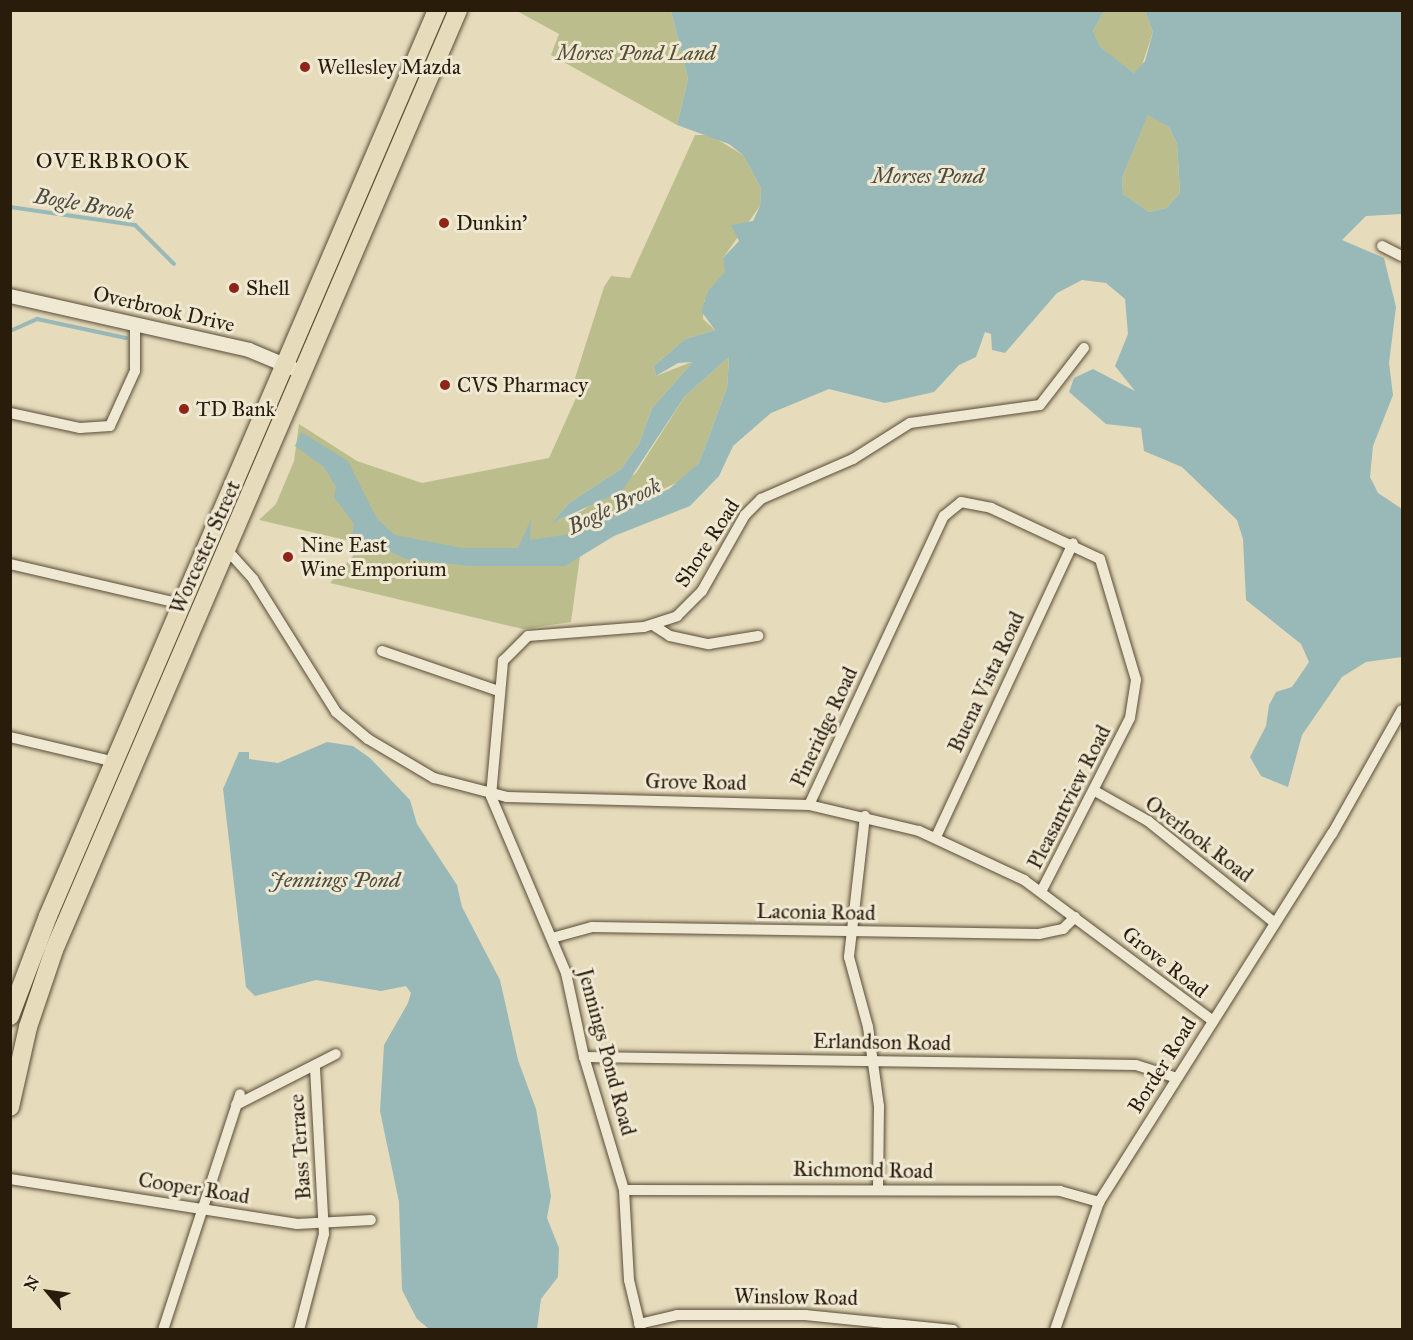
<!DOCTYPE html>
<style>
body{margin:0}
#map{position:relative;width:1413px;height:1340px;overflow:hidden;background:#e6dbbb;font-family:"IM FELL Great Primer",serif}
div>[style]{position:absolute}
.green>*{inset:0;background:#bbbe8c}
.water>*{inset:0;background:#99b9b9}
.stream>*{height:4px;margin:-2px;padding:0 2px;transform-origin:2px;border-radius:2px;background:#99b9b9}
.roads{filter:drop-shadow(0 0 2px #594c37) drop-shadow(0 0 2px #594c37)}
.street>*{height:10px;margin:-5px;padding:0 5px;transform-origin:5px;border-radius:5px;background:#efe8d3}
.secondary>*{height:14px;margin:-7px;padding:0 7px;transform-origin:7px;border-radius:7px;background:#efe8d3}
.highway>*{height:18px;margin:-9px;padding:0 9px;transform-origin:9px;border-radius:9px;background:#e6dbbb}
.dots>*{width:16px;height:16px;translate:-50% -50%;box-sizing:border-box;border:3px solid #efe8d3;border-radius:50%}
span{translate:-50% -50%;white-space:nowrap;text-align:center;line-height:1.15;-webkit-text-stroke:6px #efe8d3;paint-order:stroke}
.park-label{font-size:21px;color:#564d32;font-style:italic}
.poi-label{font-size:21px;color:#2a1c0b}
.left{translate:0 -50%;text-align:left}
.street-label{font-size:21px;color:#2a1c0b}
.neighbourhood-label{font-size:22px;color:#2a1c0b;letter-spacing:1.5px}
.water-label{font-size:22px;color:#4b4b3f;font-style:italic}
.frame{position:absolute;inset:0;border:12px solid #2a1c0b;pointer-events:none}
.north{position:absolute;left:18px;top:1262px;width:60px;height:60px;-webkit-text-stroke:4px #efe8d3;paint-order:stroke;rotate:299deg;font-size:16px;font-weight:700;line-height:24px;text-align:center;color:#2a1c0b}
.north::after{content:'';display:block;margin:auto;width:21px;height:27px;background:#2a1c0b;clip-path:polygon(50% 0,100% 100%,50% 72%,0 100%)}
</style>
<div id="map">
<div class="green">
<div style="clip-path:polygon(517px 11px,671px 11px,688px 79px,677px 125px,551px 55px,559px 34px)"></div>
<div style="clip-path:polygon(1104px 11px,1145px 11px,1153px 32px,1140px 71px,1134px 73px,1100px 48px,1093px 31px)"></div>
<div style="clip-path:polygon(1148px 114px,1169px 127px,1177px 144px,1180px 193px,1166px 208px,1149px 212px,1123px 194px,1122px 178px)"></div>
<div style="clip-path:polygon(695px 135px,710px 135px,743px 155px,761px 188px,760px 206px,723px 258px,726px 272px,704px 301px,703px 319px,715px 330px,685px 339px,654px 366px,656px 376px,694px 361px,652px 408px,639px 444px,621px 469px,569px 503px,553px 522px,582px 511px,636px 473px,685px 396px,729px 357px,727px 388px,699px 463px,682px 480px,584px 527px,571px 622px,523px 629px,330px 583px,363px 544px,259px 520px,276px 504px,294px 461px,299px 424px,357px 461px,422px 483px,549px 458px,581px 387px,575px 378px,604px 287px,611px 276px,630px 278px)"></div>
</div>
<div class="water">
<div style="clip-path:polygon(evenodd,671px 11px,1104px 11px,1093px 31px,1100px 47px,1134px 73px,1145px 61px,1153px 32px,1145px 11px,1402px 11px,1402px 214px,1366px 216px,1342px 240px,1384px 258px,1396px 307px,1389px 363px,1393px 395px,1373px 446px,1370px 477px,1378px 493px,1402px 509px,1402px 657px,1366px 662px,1342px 677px,1302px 735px,1288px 787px,1261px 776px,1250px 757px,1266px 726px,1269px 705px,1276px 692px,1292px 687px,1309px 662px,1301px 644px,1246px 600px,1243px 539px,1237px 520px,1182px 467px,1144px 451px,1141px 428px,1106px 424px,1069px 392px,1074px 378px,1093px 369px,1135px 391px,1115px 366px,1128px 334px,1125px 299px,1106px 283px,1082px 280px,1057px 293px,1005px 353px,992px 350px,991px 334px,985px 332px,976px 357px,959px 365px,934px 392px,885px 403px,829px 389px,771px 413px,733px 446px,719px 476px,690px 506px,614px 536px,565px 566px,470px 566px,406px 559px,370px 542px,351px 544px,354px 524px,334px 497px,336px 487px,324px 467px,295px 446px,301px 432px,348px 461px,377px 519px,395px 535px,462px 548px,518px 548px,531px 519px,530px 540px,564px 535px,669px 489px,699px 463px,727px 388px,729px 357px,685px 396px,622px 491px,552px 523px,569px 503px,621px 469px,639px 444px,652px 408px,693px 362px,678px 363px,656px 376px,654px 366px,685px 339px,715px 330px,701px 311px,708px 291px,725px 272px,723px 258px,739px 241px,731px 225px,753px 221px,760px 206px,761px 188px,743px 155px,729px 144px,677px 125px,688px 79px,671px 11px,1148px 115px,1169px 127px,1177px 144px,1180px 193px,1166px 208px,1149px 212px,1123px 194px,1122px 178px,1148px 115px)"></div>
<div style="clip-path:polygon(327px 742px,353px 746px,370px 758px,410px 800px,417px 824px,457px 885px,462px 907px,500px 980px,518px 1060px,536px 1109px,551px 1196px,547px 1218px,559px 1248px,558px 1277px,541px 1299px,537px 1329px,429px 1329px,417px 1319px,402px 1290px,399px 1202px,380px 1111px,384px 1045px,408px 1003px,411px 993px,406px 986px,381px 991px,316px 980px,255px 996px,246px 987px,223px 789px,239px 752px,249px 752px,249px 759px,278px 763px)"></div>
</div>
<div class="stream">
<div style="left:10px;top:207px;width:126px;rotate:8.2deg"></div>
<div style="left:135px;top:225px;width:55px;rotate:45deg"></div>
<div style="left:10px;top:331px;width:30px;rotate:-24deg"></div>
<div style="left:37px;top:319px;width:91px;rotate:12.1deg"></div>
</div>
<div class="roads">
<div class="street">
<div style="left:1382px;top:246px;width:22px;rotate:27deg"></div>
<div style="left:10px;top:413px;width:72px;rotate:12.1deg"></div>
<div style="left:80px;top:428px;width:30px;rotate:-4deg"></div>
<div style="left:110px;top:426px;width:60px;rotate:-65.6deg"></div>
<div style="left:135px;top:371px;width:47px;rotate:-90deg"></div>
<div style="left:228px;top:551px;width:38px;rotate:48deg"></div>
<div style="left:253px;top:579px;width:157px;rotate:58deg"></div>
<div style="left:336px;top:712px;width:42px;rotate:40.2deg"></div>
<div style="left:368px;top:739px;width:77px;rotate:30.6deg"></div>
<div style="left:434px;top:778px;width:75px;rotate:14.6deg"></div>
<div style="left:507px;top:797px;width:302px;rotate:1.5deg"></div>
<div style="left:809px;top:805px;width:113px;rotate:13.3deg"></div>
<div style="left:919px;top:831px;width:116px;rotate:25deg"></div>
<div style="left:1024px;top:880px;width:236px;rotate:36.7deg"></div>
<div style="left:10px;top:564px;width:177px;rotate:13.1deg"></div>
<div style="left:653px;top:625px;width:20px;rotate:33deg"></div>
<div style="left:670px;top:636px;width:40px;rotate:12deg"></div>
<div style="left:709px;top:644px;width:50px;rotate:-9.3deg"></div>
<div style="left:382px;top:651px;width:124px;rotate:18.9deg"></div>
<div style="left:10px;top:737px;width:108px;rotate:13.4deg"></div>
<div style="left:1095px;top:791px;width:61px;rotate:29.5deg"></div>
<div style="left:1148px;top:821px;width:163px;rotate:38.8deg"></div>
<div style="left:809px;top:805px;width:319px;rotate:-65deg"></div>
<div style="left:944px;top:516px;width:22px;rotate:-39deg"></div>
<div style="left:961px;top:502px;width:31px;rotate:11deg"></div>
<div style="left:991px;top:508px;width:120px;rotate:25.1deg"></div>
<div style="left:1100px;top:559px;width:126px;rotate:73.4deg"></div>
<div style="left:1136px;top:680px;width:38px;rotate:99deg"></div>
<div style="left:1130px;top:718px;width:195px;rotate:117.1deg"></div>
<div style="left:865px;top:816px;width:142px;rotate:96.5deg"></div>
<div style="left:849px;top:957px;width:73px;rotate:74.8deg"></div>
<div style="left:868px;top:1027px;width:80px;rotate:82.1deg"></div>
<div style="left:879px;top:1106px;width:84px;rotate:90.7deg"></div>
<div style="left:936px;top:837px;width:324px;rotate:-65deg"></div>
<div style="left:552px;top:938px;width:41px;rotate:-15.4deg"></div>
<div style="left:592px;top:927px;width:447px;rotate:0.9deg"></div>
<div style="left:1039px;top:934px;width:25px;rotate:-12deg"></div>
<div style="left:1063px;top:929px;width:17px;rotate:-45deg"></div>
<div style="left:584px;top:1057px;width:552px;rotate:0.83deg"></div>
<div style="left:1136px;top:1065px;width:43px;rotate:17.6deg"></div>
<div style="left:236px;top:1105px;width:112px;rotate:-27deg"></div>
<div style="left:10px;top:1179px;width:291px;rotate:8.9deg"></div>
<div style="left:297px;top:1224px;width:74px;rotate:-3.1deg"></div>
<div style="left:624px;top:1190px;width:436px;rotate:0.1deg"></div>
<div style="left:1060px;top:1191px;width:41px;rotate:15.8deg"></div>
<div style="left:639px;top:1324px;width:39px;rotate:-13deg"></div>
<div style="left:677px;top:1315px;width:128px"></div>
<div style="left:805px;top:1315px;width:149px;rotate:5.8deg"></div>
<div style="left:163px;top:1330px;width:248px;rotate:-71.9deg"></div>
<div style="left:299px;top:1330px;width:99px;rotate:-75.4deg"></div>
<div style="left:324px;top:1234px;width:168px;rotate:-93.1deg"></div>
<div style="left:641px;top:1330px;width:51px;rotate:-103.5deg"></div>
<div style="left:629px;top:1280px;width:90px;rotate:-93.2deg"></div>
<div style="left:624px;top:1190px;width:139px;rotate:-106.7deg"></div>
<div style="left:584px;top:1057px;width:86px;rotate:-102.1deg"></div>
<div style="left:566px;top:973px;width:192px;rotate:-113deg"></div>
<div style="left:491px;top:796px;width:136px;rotate:-84.9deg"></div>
<div style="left:503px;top:661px;width:35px;rotate:-45deg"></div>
<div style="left:528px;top:636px;width:116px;rotate:-4.4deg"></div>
<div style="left:644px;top:627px;width:35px;rotate:-18deg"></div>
<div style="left:677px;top:616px;width:35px;rotate:-45deg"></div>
<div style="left:702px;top:591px;width:87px;rotate:-60.5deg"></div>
<div style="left:745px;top:515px;width:23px;rotate:-45deg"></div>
<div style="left:761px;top:499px;width:100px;rotate:-23.5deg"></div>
<div style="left:853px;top:459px;width:67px;rotate:-32.3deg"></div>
<div style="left:910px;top:423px;width:131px;rotate:-7.9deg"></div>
<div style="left:1040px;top:405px;width:72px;rotate:-52.3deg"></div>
<div style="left:1055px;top:1330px;width:135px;rotate:-71deg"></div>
<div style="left:1099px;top:1202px;width:436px;rotate:-57.7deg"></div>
<div style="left:1332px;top:834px;width:142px;rotate:-60.6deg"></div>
</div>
<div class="secondary">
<div style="left:10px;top:296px;width:245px;rotate:12.7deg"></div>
<div style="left:249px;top:350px;width:47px;rotate:22.7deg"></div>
</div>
<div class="highway">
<div style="left:10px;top:1016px;width:107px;rotate:-69.2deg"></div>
<div style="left:48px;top:916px;width:986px;rotate:-66.76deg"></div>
<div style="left:10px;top:1107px;width:82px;rotate:-77.3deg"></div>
<div style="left:28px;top:1027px;width:81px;rotate:-71.3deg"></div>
<div style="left:54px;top:950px;width:1023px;rotate:-66.74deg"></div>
</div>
</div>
<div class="dots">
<div style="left:305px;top:67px;background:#8f2418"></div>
<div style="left:444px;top:223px;background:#8f2418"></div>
<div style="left:234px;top:288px;background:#8f2418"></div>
<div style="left:445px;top:385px;background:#8f2418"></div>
<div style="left:184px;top:409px;background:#8f2418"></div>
<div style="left:288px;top:557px;background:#8f2418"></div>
</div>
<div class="park-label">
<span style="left:636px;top:53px">Morses Pond Land</span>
</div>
<div class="poi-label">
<span class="left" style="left:317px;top:67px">Wellesley Mazda</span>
<span class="left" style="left:456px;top:223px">Dunkin'</span>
<span class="left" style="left:246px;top:288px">Shell</span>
<span class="left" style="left:457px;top:385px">CVS Pharmacy</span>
<span class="left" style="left:196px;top:409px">TD Bank</span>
<span class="left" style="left:300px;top:557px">Nine East<br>Wine Emporium</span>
</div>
<div class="street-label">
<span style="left:164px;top:309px;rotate:13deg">Overbrook Drive</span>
<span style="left:707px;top:543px;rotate:-57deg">Shore Road</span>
<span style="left:205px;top:547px;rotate:-66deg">Worcester Street</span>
<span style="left:986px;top:682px;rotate:-65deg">Buena Vista Road</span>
<span style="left:824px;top:727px;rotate:-65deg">Pineridge Road</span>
<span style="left:696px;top:782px;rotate:1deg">Grove Road</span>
<span style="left:1069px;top:797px;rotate:-63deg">Pleasantview Road</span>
<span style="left:1199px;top:839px;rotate:37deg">Overlook Road</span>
<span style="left:816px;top:912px;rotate:1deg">Laconia Road</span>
<span style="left:1165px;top:962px;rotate:38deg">Grove Road</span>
<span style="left:882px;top:1042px;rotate:1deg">Erlandson Road</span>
<span style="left:607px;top:1052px;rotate:75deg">Jennings Pond Road</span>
<span style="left:1162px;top:1065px;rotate:-58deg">Border Road</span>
<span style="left:300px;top:1147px;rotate:-94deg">Bass Terrace</span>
<span style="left:863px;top:1170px;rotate:1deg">Richmond Road</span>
<span style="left:194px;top:1188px;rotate:9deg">Cooper Road</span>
<span style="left:796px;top:1297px;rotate:1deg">Winslow Road</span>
</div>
<div class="neighbourhood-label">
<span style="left:113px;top:161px">OVERBROOK</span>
</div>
<div class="water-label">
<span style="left:928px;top:176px">Morses Pond</span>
<span style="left:84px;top:204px;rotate:10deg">Bogle Brook</span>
<span style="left:614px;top:506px;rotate:-26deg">Bogle Brook</span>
<span style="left:335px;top:880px">Jennings Pond</span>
</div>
<div class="frame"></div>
<div class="north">N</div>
</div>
